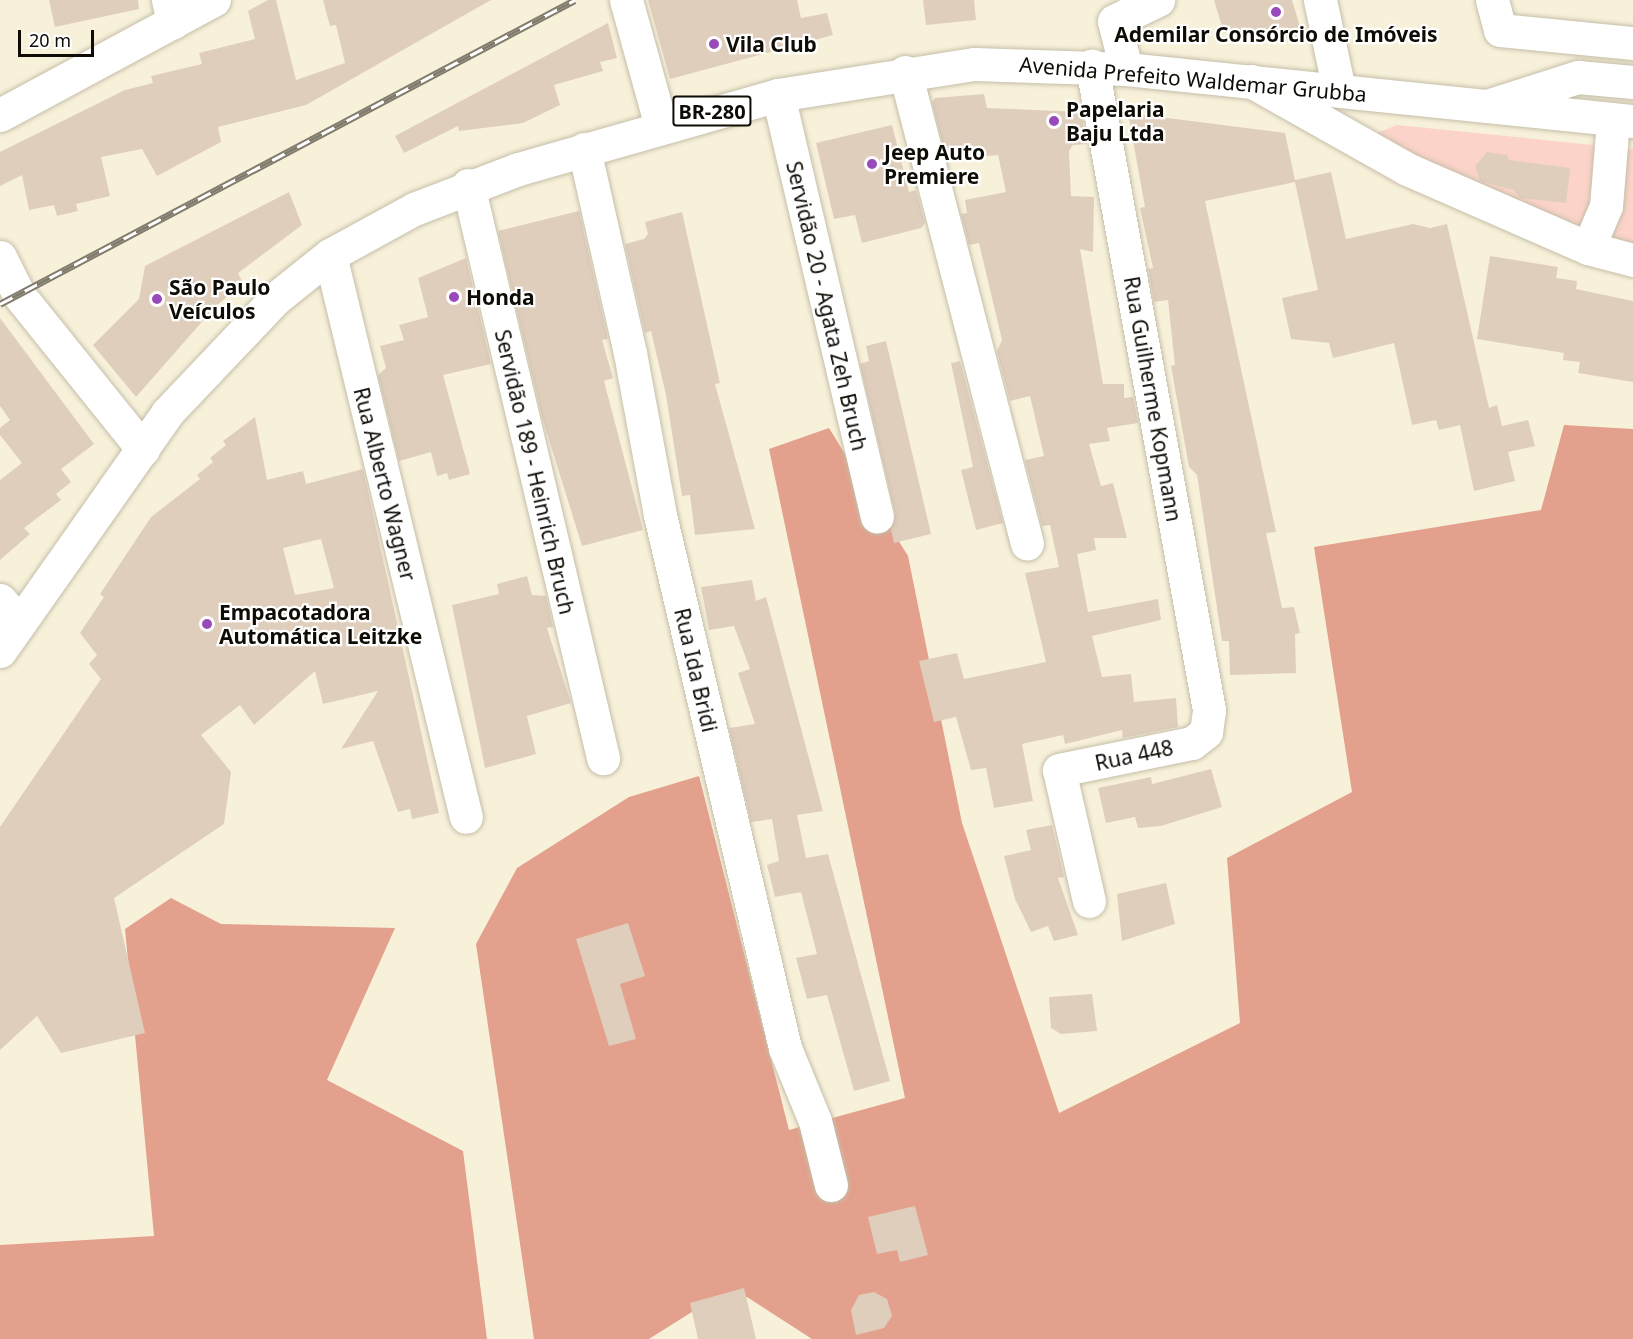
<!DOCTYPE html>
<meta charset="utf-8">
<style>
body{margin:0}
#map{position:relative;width:1633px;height:1339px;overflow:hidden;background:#f8f1da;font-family:"Noto Sans",sans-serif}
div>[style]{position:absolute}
.green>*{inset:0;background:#fbd3c8}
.forest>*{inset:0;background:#e3a08c}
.building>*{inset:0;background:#e0cebd}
.roads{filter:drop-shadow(0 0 2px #c5bea8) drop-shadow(0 0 2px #c5bea8)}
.minor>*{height:33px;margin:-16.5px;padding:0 16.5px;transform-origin:16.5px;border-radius:16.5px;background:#fff}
.highway>*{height:33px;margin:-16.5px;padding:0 16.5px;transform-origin:16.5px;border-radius:16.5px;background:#fff}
.rail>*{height:7px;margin-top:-3.5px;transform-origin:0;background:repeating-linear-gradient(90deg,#fff 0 14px,#807b6d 0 28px);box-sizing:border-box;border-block:2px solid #807b6d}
.dots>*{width:16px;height:16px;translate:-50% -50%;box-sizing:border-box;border:3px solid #fff;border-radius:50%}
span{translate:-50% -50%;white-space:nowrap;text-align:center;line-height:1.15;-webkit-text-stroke:4.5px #fff;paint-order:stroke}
.shield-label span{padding:2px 4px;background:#fff;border:2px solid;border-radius:4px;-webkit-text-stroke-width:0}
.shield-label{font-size:20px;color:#0f0c06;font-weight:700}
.poi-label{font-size:21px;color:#0f0c06;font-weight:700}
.left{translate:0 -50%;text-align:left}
.street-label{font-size:21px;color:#0f0c06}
.scale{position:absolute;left:18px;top:30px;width:76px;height:27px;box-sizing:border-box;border:3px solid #0f0c06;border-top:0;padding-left:8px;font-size:18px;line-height:21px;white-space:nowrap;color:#0f0c06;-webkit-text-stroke:4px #fff;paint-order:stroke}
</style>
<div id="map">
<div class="green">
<div style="clip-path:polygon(1397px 125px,1633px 149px,1633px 254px,1379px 140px,1379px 132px)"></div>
</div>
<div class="forest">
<div style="clip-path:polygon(1564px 425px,1633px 429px,1633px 1339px,812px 1339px,747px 1297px,695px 1310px,649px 1339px,534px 1339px,476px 944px,517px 868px,629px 797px,699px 776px,789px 1130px,905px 1098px,769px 449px,829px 428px,908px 556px,962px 823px,1059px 1113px,1240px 1023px,1227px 858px,1352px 792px,1314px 547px,1541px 510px)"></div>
<div style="clip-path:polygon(171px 898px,221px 924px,395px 928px,327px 1080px,463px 1151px,487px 1339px,0 1339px,0 1245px,154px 1236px,125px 929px)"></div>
</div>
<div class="building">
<div style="clip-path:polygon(49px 0,138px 0,139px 9px,55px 27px)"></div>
<div style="clip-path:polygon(268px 0,276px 0,296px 80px,345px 63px,336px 25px,330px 26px,323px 0,491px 0,306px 105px,218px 127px,221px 142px,157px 176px,142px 149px,101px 157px,110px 196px,76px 204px,78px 211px,57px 216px,54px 205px,29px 210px,22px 175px,0 186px,0 152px,125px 90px,153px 83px,151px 76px,202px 64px,199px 53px,255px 39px,248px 11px)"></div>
<div style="clip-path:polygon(648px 0,797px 0,801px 18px,827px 13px,833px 35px,670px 79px)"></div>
<div style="clip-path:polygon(923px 0,974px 0,976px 20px,926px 25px)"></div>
<div style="clip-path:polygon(1214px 0,1292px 0,1304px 40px,1224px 33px)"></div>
<div style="clip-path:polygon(608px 23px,617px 58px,600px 62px,603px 71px,554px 85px,560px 105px,523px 123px,459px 131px,458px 126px,404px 153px,395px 136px)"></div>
<div style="clip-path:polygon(984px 94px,987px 108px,1081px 112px,1087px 144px,1073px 145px,1069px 151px,1071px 196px,1094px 197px,1093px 252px,1080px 249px,1103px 384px,1124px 384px,1124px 398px,1133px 397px,1138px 423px,1107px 428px,1110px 441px,1089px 444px,1101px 486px,1113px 483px,1127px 538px,1094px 538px,1096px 550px,1077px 554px,1088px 612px,1158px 599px,1161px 620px,1092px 636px,1102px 677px,1131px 674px,1134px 702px,1176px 698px,1178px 727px,1123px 738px,1122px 730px,1065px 744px,1063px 735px,1022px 744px,1033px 801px,994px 808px,986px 768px,971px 770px,956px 717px,934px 722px,919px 661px,957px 653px,964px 679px,1046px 662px,1025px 573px,1059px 567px,1050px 525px,1042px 526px,1025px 460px,1044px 456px,1030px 396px,1010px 401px,997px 351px,1002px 340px,979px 243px,969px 245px,961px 214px,967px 213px,965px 200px,1006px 192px,998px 155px,947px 160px,932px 102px,935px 98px)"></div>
<div style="clip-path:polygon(1128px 113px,1285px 133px,1295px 180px,1331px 172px,1346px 239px,1413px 224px,1430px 228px,1447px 224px,1489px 408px,1497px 405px,1502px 426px,1528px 420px,1535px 446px,1508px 452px,1515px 481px,1474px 491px,1460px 425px,1439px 430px,1436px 420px,1412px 425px,1394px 343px,1333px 358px,1329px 343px,1291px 339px,1282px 298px,1318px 290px,1295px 182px,1205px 201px,1276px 532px,1266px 533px,1282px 608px,1294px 607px,1300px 633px,1295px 634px,1296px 673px,1230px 675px,1229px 641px,1222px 641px,1197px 475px,1189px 467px,1171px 366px,1175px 365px,1168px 300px,1154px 302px,1148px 269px,1153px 268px,1140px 208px,1145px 207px)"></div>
<div style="clip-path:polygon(892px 125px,909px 192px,916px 190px,925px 223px,921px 228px,862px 243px,855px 215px,834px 219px,816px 143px)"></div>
<div style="clip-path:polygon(1487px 152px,1507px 155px,1509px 160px,1570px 168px,1566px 203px,1520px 198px,1514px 190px,1480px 181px,1475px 166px)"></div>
<div style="clip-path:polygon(289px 192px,302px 225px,238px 273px,243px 283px,214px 308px,136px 397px,93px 345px,139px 299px,145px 266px)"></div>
<div style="clip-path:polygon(579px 211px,608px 339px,602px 340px,613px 378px,604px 381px,643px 530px,582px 546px,542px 417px,498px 231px)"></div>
<div style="clip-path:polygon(682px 212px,720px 383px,715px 384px,755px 529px,695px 535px,690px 495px,682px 496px,666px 395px,651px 331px,645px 333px,625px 244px,644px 239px,648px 234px,645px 222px)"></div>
<div style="clip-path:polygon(1490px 256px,1558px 267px,1556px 278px,1577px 281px,1576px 289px,1633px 301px,1633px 382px,1578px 373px,1580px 362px,1563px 360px,1564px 353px,1477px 339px)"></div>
<div style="clip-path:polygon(466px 258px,491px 364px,443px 375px,470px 474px,449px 480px,447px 473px,437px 476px,431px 452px,399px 461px,378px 375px,386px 368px,380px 346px,404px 340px,399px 325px,428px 317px,418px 278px)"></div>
<div style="clip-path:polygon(0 318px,94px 444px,61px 469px,71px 482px,56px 494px,61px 500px,24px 528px,30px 534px,0 560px,0 480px,22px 463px,0 435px,0 428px,10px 420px,0 406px)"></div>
<div style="clip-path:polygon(886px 341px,931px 534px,894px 543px,891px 529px,895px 513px,860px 364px,869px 361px,866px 346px)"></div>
<div style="clip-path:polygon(960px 361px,1003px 523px,976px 530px,961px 470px,973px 467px,951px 363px)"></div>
<div style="clip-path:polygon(evenodd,255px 417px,267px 480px,303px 471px,306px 484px,363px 469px,439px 813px,412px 819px,410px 809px,398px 812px,373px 741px,341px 749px,378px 691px,323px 704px,315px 671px,254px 725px,240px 705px,201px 735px,231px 772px,224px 824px,114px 898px,145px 1033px,61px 1053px,37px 1016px,0 1050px,0 827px,101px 679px,89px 664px,97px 655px,80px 633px,104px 597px,100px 594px,151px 517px,200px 479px,197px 475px,213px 462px,210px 458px,226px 445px,223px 441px,255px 417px,321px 539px,334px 588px,295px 595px,283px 548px,321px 539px)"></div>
<div style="clip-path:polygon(527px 576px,532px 595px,546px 596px,553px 627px,547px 628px,571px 703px,527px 716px,536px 754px,485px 768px,452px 605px,499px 594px,497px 584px)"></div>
<div style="clip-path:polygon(752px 580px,756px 601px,766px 597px,823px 811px,797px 815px,806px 858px,828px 854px,890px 1081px,854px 1091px,827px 995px,807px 999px,796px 958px,817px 954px,801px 892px,775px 897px,767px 865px,779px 861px,772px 819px,751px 822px,729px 728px,755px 724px,738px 673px,750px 669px,734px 626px,709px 630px,701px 587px)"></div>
<div style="clip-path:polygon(1211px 769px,1222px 807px,1161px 826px,1138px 828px,1135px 817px,1106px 823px,1098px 788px,1151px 777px,1152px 784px)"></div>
<div style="clip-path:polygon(1052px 825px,1064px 877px,1058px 878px,1078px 935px,1054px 941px,1048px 926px,1031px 932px,1015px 899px,1004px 856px,1031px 850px,1026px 830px)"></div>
<div style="clip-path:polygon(1166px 883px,1175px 924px,1122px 941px,1117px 894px)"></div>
<div style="clip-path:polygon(628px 923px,645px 976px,620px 984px,636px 1039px,609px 1046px,576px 939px)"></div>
<div style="clip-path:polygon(1092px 994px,1097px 1031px,1061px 1034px,1051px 1028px,1049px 997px)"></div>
<div style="clip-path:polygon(915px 1206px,928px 1255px,900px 1262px,897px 1250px,877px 1254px,868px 1217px)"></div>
<div style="clip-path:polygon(744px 1288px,756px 1339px,698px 1339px,690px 1303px)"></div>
<div style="clip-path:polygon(874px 1292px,887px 1299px,892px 1316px,884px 1328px,856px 1335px,851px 1310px,859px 1295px)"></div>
</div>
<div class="roads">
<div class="minor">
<div style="left:168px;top:0;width:23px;rotate:77deg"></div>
<div style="left:626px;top:0;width:131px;rotate:74.5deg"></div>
<div style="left:1320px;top:0;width:92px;rotate:78.1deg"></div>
<div style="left:1492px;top:0;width:31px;rotate:75deg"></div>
<div style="left:1500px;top:30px;width:134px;rotate:5.6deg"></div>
<div style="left:1126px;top:69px;width:49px;rotate:-104deg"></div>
<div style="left:1114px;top:21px;width:49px;rotate:-25.5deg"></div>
<div style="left:905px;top:72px;width:487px;rotate:75.5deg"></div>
<div style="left:1251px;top:81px;width:179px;rotate:29.4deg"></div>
<div style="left:1407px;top:169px;width:197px;rotate:23.6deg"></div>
<div style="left:1588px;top:248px;width:47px;rotate:14.9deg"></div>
<div style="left:778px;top:95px;width:433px;rotate:76.8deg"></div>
<div style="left:1487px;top:106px;width:96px;rotate:-17.7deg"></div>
<div style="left:1578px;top:77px;width:55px;rotate:5.2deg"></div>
<div style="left:584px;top:149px;width:209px;rotate:77.3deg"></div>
<div style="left:630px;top:353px;width:165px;rotate:79.5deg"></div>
<div style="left:660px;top:515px;width:547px;rotate:76.8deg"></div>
<div style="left:785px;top:1048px;width:79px;rotate:67.7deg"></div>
<div style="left:815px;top:1121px;width:66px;rotate:76deg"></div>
<div style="left:468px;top:185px;width:589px;rotate:76.74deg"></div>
<div style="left:1588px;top:248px;width:46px;rotate:-66.8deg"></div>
<div style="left:1606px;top:206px;width:86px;rotate:-85.3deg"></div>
<div style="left:330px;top:255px;width:578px;rotate:76.4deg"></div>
<div style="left:0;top:257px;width:42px;rotate:63.4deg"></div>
<div style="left:19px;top:295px;width:198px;rotate:51.2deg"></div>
<div style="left:0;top:600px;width:29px;rotate:49deg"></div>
<div style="left:1089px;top:901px;width:134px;rotate:-102.9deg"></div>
<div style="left:1059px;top:770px;width:136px;rotate:-11.5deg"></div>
<div style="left:1192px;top:743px;width:18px;rotate:-38deg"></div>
<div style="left:1206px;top:732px;width:22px;rotate:-82deg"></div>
<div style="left:1209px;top:710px;width:655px;rotate:-100.3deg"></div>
</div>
<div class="highway">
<div style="left:0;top:115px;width:243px;rotate:-28.3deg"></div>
<div style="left:0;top:651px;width:291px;rotate:-54.9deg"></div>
<div style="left:167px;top:413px;width:157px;rotate:-46.5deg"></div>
<div style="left:275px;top:299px;width:70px;rotate:-38.7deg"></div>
<div style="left:330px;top:255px;width:96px;rotate:-28.7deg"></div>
<div style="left:414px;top:209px;width:111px;rotate:-21deg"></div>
<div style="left:518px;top:169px;width:270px;rotate:-15.9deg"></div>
<div style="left:778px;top:95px;width:198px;rotate:-9deg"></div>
<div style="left:974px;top:64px;width:152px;rotate:1.9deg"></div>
<div style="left:1126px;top:69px;width:510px;rotate:5.86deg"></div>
</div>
</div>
<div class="rail">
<div style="left:0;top:304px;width:650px;rotate:-27.87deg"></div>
</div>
<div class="dots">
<div style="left:1276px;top:12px;background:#984aba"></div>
<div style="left:714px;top:44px;background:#984aba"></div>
<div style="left:1054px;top:121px;background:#984aba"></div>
<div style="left:872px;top:164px;background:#984aba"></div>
<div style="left:454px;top:297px;background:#984aba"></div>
<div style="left:157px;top:299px;background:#984aba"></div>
<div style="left:207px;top:624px;background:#984aba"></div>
</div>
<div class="shield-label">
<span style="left:712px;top:111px">BR-280</span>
</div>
<div class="poi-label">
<span style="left:1276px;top:34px">Ademilar Consórcio de Imóveis</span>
<span class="left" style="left:726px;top:44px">Vila Club</span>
<span class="left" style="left:1066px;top:121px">Papelaria<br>Baju Ltda</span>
<span class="left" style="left:884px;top:164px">Jeep Auto<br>Premiere</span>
<span class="left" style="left:169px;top:299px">São Paulo<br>Veículos</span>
<span class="left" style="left:466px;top:297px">Honda</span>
<span class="left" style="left:219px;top:624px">Empacotadora<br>Automática Leitzke</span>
</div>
<div class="street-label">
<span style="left:1193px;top:79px;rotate:5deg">Avenida Prefeito Waldemar Grubba</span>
<span style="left:827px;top:306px;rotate:77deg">Servidão 20 - Agata Zeh Bruch</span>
<span style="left:1153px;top:399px;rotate:80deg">Rua Guilherme Kopmann</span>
<span style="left:535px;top:472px;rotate:77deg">Servidão 189 - Heinrich Bruch</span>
<span style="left:385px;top:484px;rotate:76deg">Rua Alberto Wagner</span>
<span style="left:696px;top:670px;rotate:77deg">Rua Ida Bridi</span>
<span style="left:1134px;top:755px;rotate:-12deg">Rua 448</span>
</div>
<div class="scale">20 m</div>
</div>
